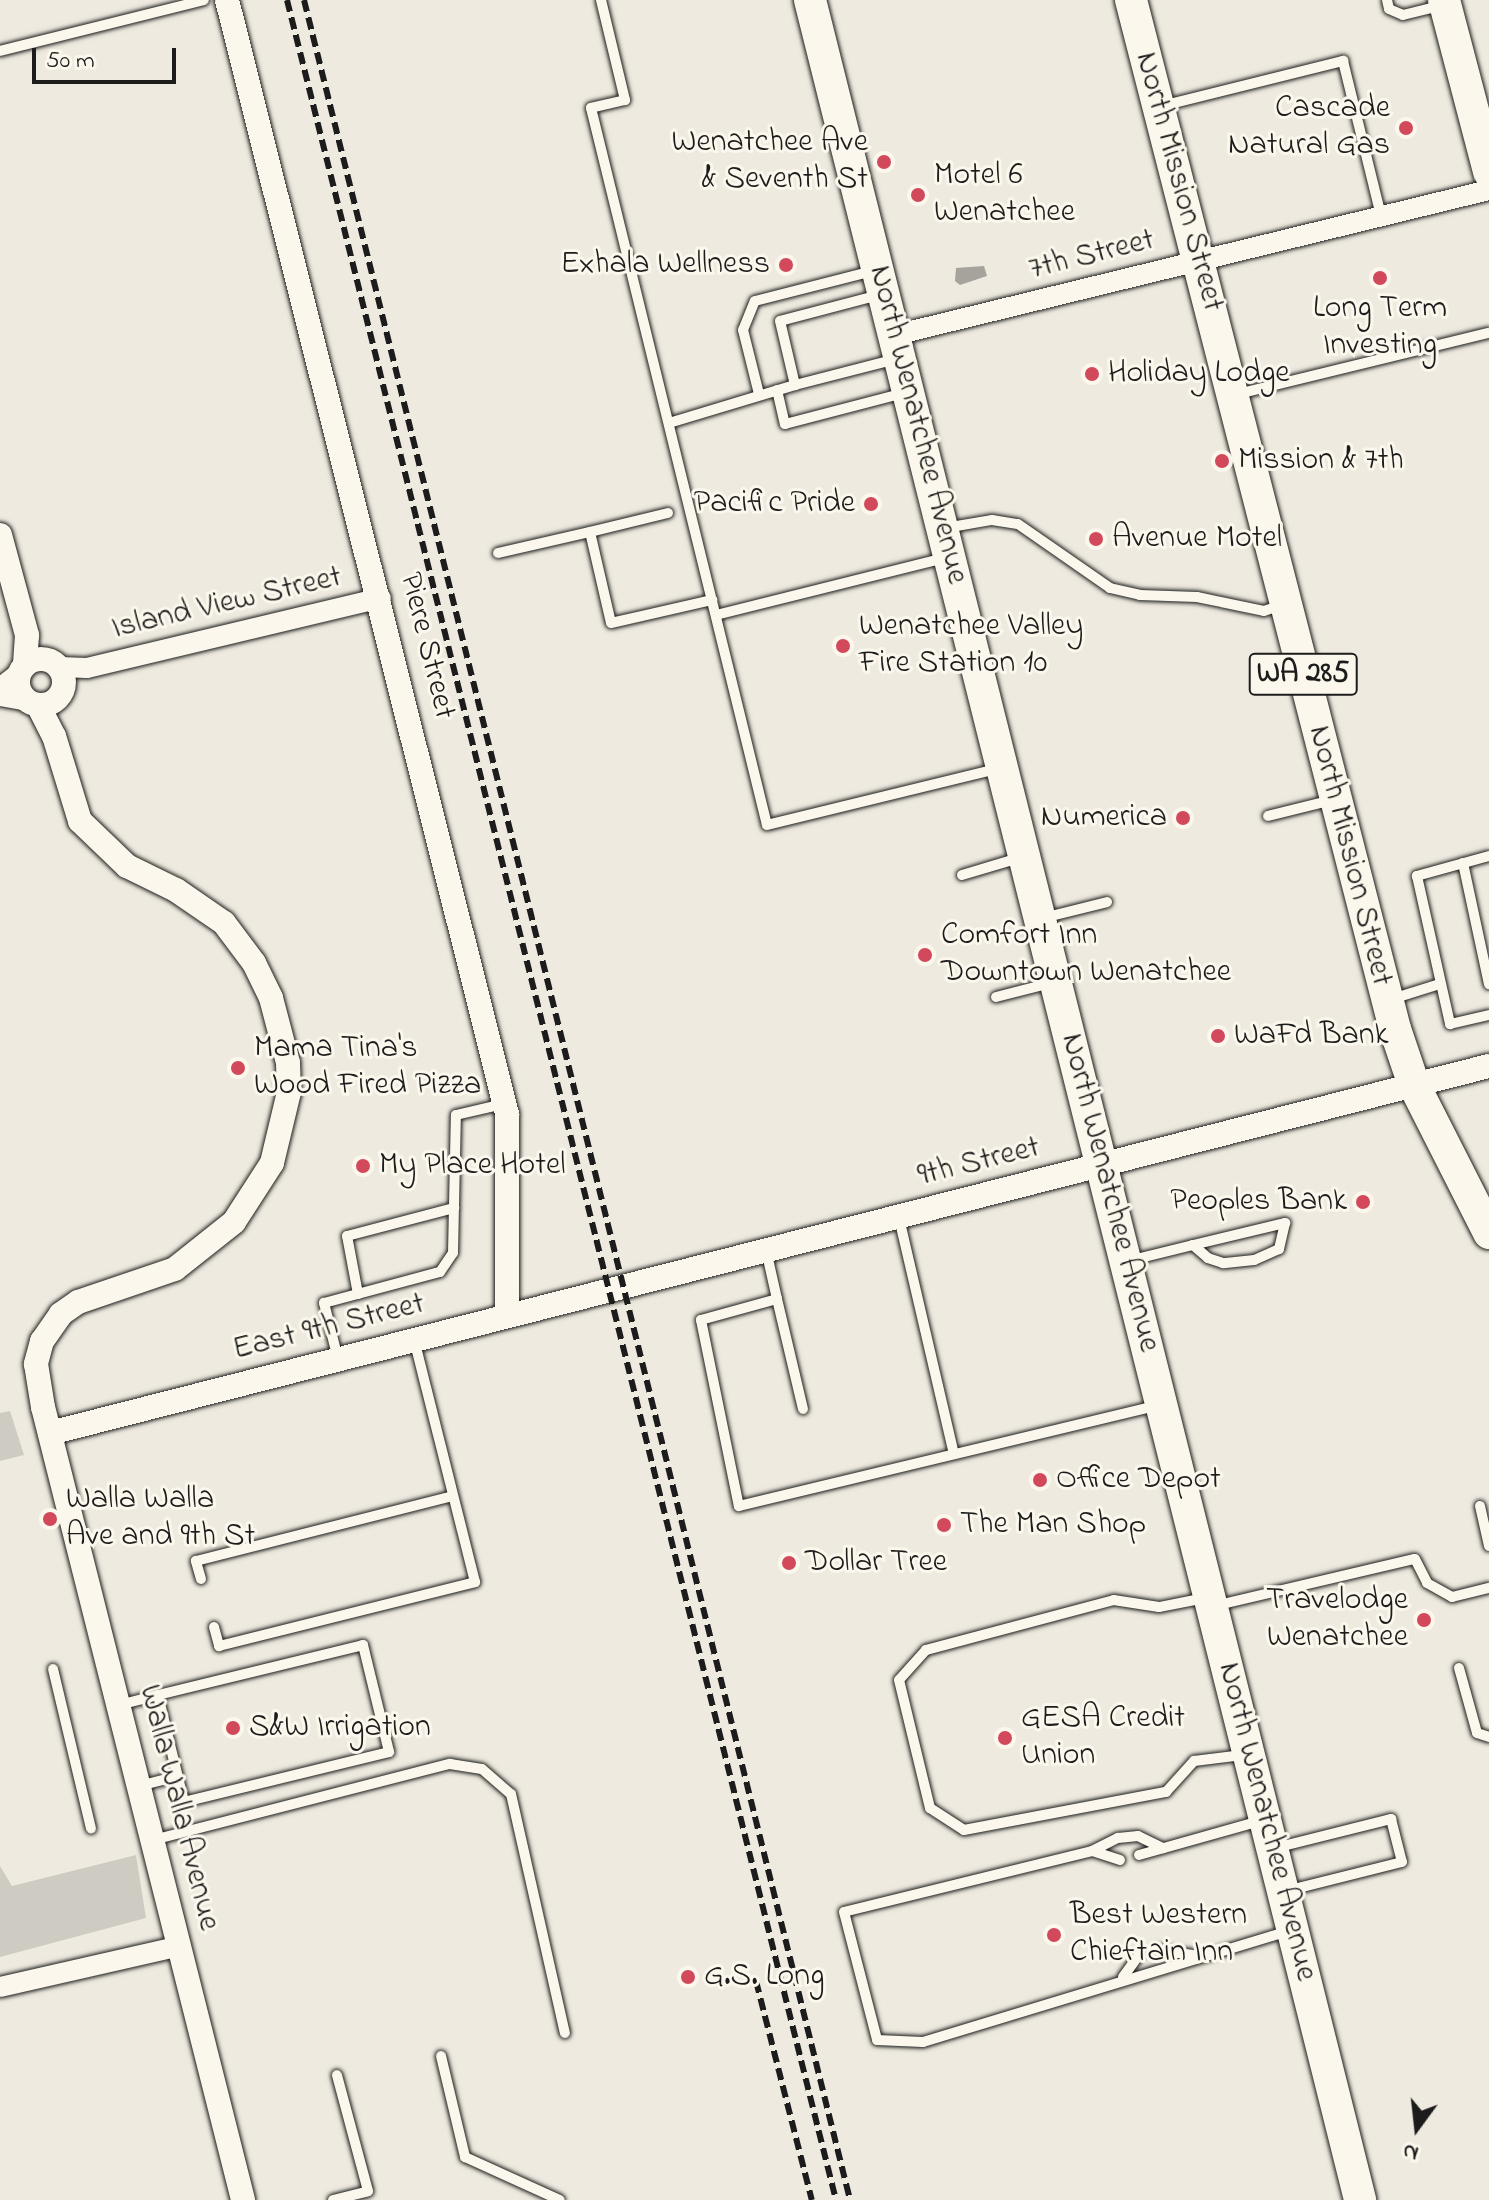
<!DOCTYPE html>
<style>
body{margin:0}
#map{position:relative;width:1489px;height:2200px;overflow:hidden;background:#eeeadf;font-family:"Indie Flower",sans-serif}
div>[style]{position:absolute}
.green>*{inset:0;background:#ceccc2}
.water>*{inset:0;background:#a6a39d}
.roads{filter:drop-shadow(0 0 2px #1c1c1c) drop-shadow(0 0 2px #1c1c1c)}
.service>*{height:10px;margin:-5px;padding:0 5px;transform-origin:5px;border-radius:5px;background:#fbf7ec}
.minor>*{height:20px;margin:-10px;padding:0 10px;transform-origin:10px;border-radius:10px;background:#fbf7ec}
.tertiary>*{height:24px;margin:-12px;padding:0 12px;transform-origin:12px;border-radius:12px;background:#fbf7ec}
.tertiary>.ring{margin:-12px;padding:0;box-sizing:content-box;background:none;border:24px solid #fbf7ec;border-radius:50%}
.primary>*{height:32px;margin:-16px;padding:0 16px;transform-origin:16px;border-radius:16px;background:#fbf7ec}
.rail>*{height:6px;margin-top:-3px;transform-origin:0;background:repeating-linear-gradient(90deg,#1c1c1c 0 12px,transparent 0 18px)}
.dots>*{width:22px;height:22px;translate:-50% -50%;box-sizing:border-box;border:4px solid #fbf7ec;border-radius:50%}
span{translate:-50% -50%;white-space:nowrap;text-align:center;line-height:1.15;-webkit-text-stroke:6px #fbf7ec;paint-order:stroke}
.shield-label span{padding:2px 6px;background:#fbf7ec;border:2px solid;border-radius:6px;-webkit-text-stroke-width:0}
.shield-label{font-size:30px;color:#1c1c1c;font-weight:700}
.poi-label{font-size:32px;color:#1c1c1c}
.right{translate:-100% -50%;text-align:right}
.left{translate:0 -50%;text-align:left}
.street-label{font-size:32px;color:#1c1c1c}
.north{position:absolute;left:1377px;top:2088px;width:80px;height:80px;-webkit-text-stroke:6px #fbf7ec;paint-order:stroke;rotate:195deg;font-size:22px;font-weight:700;line-height:32px;text-align:center;color:#1c1c1c}
.north::after{content:'';display:block;margin:auto;width:28px;height:36px;background:#1c1c1c;clip-path:polygon(50% 0,100% 100%,50% 72%,0 100%)}
.scale{position:absolute;left:32px;top:48px;width:144px;height:36px;box-sizing:border-box;border:4px solid #1c1c1c;border-top:0;padding-left:10px;font-size:24px;line-height:28px;white-space:nowrap;color:#1c1c1c;-webkit-text-stroke:6px #fbf7ec;paint-order:stroke}
</style>
<div id="map">
<div class="green">
<div style="clip-path:polygon(10px 1411px,24px 1455px,0 1461px,0 1413px)"></div>
<div style="clip-path:polygon(136px 1855px,146px 1918px,0 1957px,0 1866px,12px 1886px)"></div>
</div>
<div class="water">
<div style="clip-path:polygon(984px 266px,987px 276px,960px 285px,955px 281px,956px 268px)"></div>
</div>
<div class="roads">
<div class="service">
<div style="left:601px;top:0;width:103px;rotate:76.5deg"></div>
<div style="left:625px;top:100px;width:35px;rotate:167deg"></div>
<div style="left:591px;top:108px;width:738px;rotate:76.21deg"></div>
<div style="left:767px;top:825px;width:237px;rotate:-13.7deg"></div>
<div style="left:1387px;top:0;width:9px;rotate:77deg"></div>
<div style="left:1389px;top:9px;width:15px;rotate:23deg"></div>
<div style="left:1403px;top:15px;width:38px;rotate:-14deg"></div>
<div style="left:0;top:51px;width:210px;rotate:-14deg"></div>
<div style="left:1162px;top:106px;width:187px;rotate:-14deg"></div>
<div style="left:1343px;top:61px;width:160px;rotate:76.2deg"></div>
<div style="left:879px;top:295px;width:102px;rotate:165.3deg"></div>
<div style="left:780px;top:321px;width:66px;rotate:76.8deg"></div>
<div style="left:795px;top:385px;width:104px;rotate:-14.4deg"></div>
<div style="left:777px;top:390px;width:35px;rotate:77deg"></div>
<div style="left:785px;top:424px;width:123px;rotate:-14.6deg"></div>
<div style="left:759px;top:394px;width:66px;rotate:-104deg"></div>
<div style="left:743px;top:330px;width:31px;rotate:-68deg"></div>
<div style="left:755px;top:301px;width:122px;rotate:-14.3deg"></div>
<div style="left:1238px;top:394px;width:258px;rotate:-13.7deg"></div>
<div style="left:669px;top:423px;width:132px;rotate:-16.8deg"></div>
<div style="left:668px;top:513px;width:80px;rotate:166.3deg"></div>
<div style="left:590px;top:532px;width:93px;rotate:77deg"></div>
<div style="left:611px;top:623px;width:104px;rotate:-12.8deg"></div>
<div style="left:945px;top:528px;width:48px;rotate:-9.7deg"></div>
<div style="left:992px;top:520px;width:26px;rotate:9deg"></div>
<div style="left:1018px;top:524px;width:112px;rotate:34.8deg"></div>
<div style="left:1110px;top:588px;width:31px;rotate:13deg"></div>
<div style="left:1140px;top:595px;width:57px;rotate:2deg"></div>
<div style="left:1197px;top:597px;width:68px;rotate:11.8deg"></div>
<div style="left:1264px;top:611px;width:18px;rotate:-19deg"></div>
<div style="left:498px;top:553px;width:94px;rotate:-12.9deg"></div>
<div style="left:716px;top:615px;width:235px;rotate:-14deg"></div>
<div style="left:1268px;top:816px;width:66px;rotate:-14deg"></div>
<div style="left:1489px;top:856px;width:75px;rotate:164.5deg"></div>
<div style="left:1417px;top:876px;width:152px;rotate:77.4deg"></div>
<div style="left:1450px;top:1024px;width:40px;rotate:-13deg"></div>
<div style="left:1463px;top:863px;width:124px;rotate:77.9deg"></div>
<div style="left:962px;top:875px;width:59px;rotate:-16.6deg"></div>
<div style="left:1043px;top:918px;width:66px;rotate:-14deg"></div>
<div style="left:996px;top:997px;width:57px;rotate:-14.3deg"></div>
<div style="left:1392px;top:999px;width:50px;rotate:-17.4deg"></div>
<div style="left:899px;top:1218px;width:242px;rotate:76.9deg"></div>
<div style="left:766px;top:1250px;width:50px;rotate:77.3deg"></div>
<div style="left:777px;top:1299px;width:79px;rotate:164.6deg"></div>
<div style="left:701px;top:1320px;width:190px;rotate:78.5deg"></div>
<div style="left:739px;top:1506px;width:429px;rotate:-13.5deg"></div>
<div style="left:1128px;top:1261px;width:67px;rotate:-13.8deg"></div>
<div style="left:1193px;top:1245px;width:95px;rotate:-13.4deg"></div>
<div style="left:1285px;top:1223px;width:27px;rotate:103deg"></div>
<div style="left:1279px;top:1249px;width:27px;rotate:156deg"></div>
<div style="left:1254px;top:1260px;width:31px;rotate:174deg"></div>
<div style="left:1223px;top:1263px;width:16px;rotate:-162deg"></div>
<div style="left:1208px;top:1258px;width:20px;rotate:-139deg"></div>
<div style="left:358px;top:1294px;width:59px;rotate:-100.7deg"></div>
<div style="left:347px;top:1236px;width:111px;rotate:-14.7deg"></div>
<div style="left:777px;top:1299px;width:113px;rotate:76.7deg"></div>
<div style="left:338px;top:1359px;width:58px;rotate:-104deg"></div>
<div style="left:324px;top:1303px;width:120px;rotate:-15deg"></div>
<div style="left:440px;top:1272px;width:23px;rotate:-56deg"></div>
<div style="left:453px;top:1253px;width:138px;rotate:-88.8deg"></div>
<div style="left:456px;top:1115px;width:48px;rotate:-13.2deg"></div>
<div style="left:1480px;top:1506px;width:41px;rotate:77.3deg"></div>
<div style="left:201px;top:1579px;width:19px;rotate:-106deg"></div>
<div style="left:196px;top:1561px;width:265px;rotate:-14.2deg"></div>
<div style="left:1205px;top:1598px;width:47px;rotate:168.9deg"></div>
<div style="left:1159px;top:1607px;width:46px;rotate:-171.2deg"></div>
<div style="left:1114px;top:1600px;width:195px;rotate:165.1deg"></div>
<div style="left:926px;top:1650px;width:40px;rotate:132deg"></div>
<div style="left:899px;top:1680px;width:132px;rotate:76.4deg"></div>
<div style="left:930px;top:1808px;width:40px;rotate:32.9deg"></div>
<div style="left:964px;top:1830px;width:206px;rotate:-10.7deg"></div>
<div style="left:1166px;top:1792px;width:42px;rotate:-47.9deg"></div>
<div style="left:1194px;top:1761px;width:49px;rotate:-7deg"></div>
<div style="left:1214px;top:1606px;width:206px;rotate:-13.2deg"></div>
<div style="left:1415px;top:1559px;width:27px;rotate:63deg"></div>
<div style="left:1427px;top:1583px;width:29px;rotate:29deg"></div>
<div style="left:1452px;top:1597px;width:38px;rotate:-14deg"></div>
<div style="left:214px;top:1627px;width:20px;rotate:75deg"></div>
<div style="left:219px;top:1646px;width:264px;rotate:-14deg"></div>
<div style="left:475px;top:1582px;width:250px;rotate:-104.1deg"></div>
<div style="left:1459px;top:1668px;width:67px;rotate:74.5deg"></div>
<div style="left:1477px;top:1733px;width:13px;rotate:18deg"></div>
<div style="left:53px;top:1669px;width:164px;rotate:76.6deg"></div>
<div style="left:119px;top:1705px;width:40px;rotate:-14.4deg"></div>
<div style="left:158px;top:1695px;width:211px;rotate:-13.7deg"></div>
<div style="left:363px;top:1645px;width:110px;rotate:76.3deg"></div>
<div style="left:389px;top:1752px;width:211px;rotate:166.3deg"></div>
<div style="left:184px;top:1802px;width:110px;rotate:-103.7deg"></div>
<div style="left:139px;top:1786px;width:40px;rotate:-14.4deg"></div>
<div style="left:153px;top:1840px;width:307px;rotate:-14.4deg"></div>
<div style="left:450px;top:1764px;width:32px;rotate:9deg"></div>
<div style="left:482px;top:1769px;width:38px;rotate:41deg"></div>
<div style="left:511px;top:1794px;width:245px;rotate:77.3deg"></div>
<div style="left:1275px;top:1848px;width:120px;rotate:-14deg"></div>
<div style="left:1391px;top:1819px;width:44px;rotate:75.7deg"></div>
<div style="left:1402px;top:1862px;width:120px;rotate:166deg"></div>
<div style="left:1092px;top:1851px;width:29px;rotate:-27deg"></div>
<div style="left:1118px;top:1838px;width:20px;rotate:-6deg"></div>
<div style="left:1138px;top:1836px;width:28px;rotate:26deg"></div>
<div style="left:1139px;top:1855px;width:126px;rotate:-15.7deg"></div>
<div style="left:1120px;top:1860px;width:29px;rotate:-162deg"></div>
<div style="left:1092px;top:1851px;width:255px;rotate:166.2deg"></div>
<div style="left:844px;top:1912px;width:132px;rotate:75.5deg"></div>
<div style="left:877px;top:2040px;width:46px;rotate:2.5deg"></div>
<div style="left:923px;top:2042px;width:382px;rotate:-16.9deg"></div>
<div style="left:1157px;top:1950px;width:36px;rotate:8deg"></div>
<div style="left:1123px;top:1977px;width:29px;rotate:-54deg"></div>
<div style="left:441px;top:2056px;width:104px;rotate:76.6deg"></div>
<div style="left:465px;top:2157px;width:104px;rotate:24.4deg"></div>
<div style="left:333px;top:2200px;width:36px;rotate:-14deg"></div>
<div style="left:368px;top:2191px;width:120px;rotate:-105deg"></div>
</div>
<div class="minor">
<div style="left:895px;top:335px;width:611px;rotate:-13.72deg"></div>
<div style="left:59px;top:667px;width:28px;rotate:2deg"></div>
<div style="left:87px;top:668px;width:302px;rotate:-13.4deg"></div>
<div style="left:0;top:688px;width:24px;rotate:-38deg"></div>
<div style="left:0;top:696px;width:27px;rotate:10deg"></div>
<div style="left:0;top:1987px;width:185px;rotate:-12.8deg"></div>
</div>
<div class="tertiary">
<div style="left:227px;top:0;width:1149px;rotate:75.89deg"></div>
<div style="left:507px;top:1114px;width:202px;rotate:90deg"></div>
<div style="left:0;top:535px;width:104px;rotate:74.9deg"></div>
<div style="left:27px;top:635px;width:30px;rotate:94deg"></div>
<div class="ring" style="left:18px;top:659px;width:22px;height:22px"></div>
<div style="left:38px;top:705px;width:35px;rotate:63deg"></div>
<div style="left:54px;top:736px;width:89px;rotate:73deg"></div>
<div style="left:80px;top:821px;width:65px;rotate:43.8deg"></div>
<div style="left:127px;top:866px;width:55px;rotate:26.1deg"></div>
<div style="left:176px;top:890px;width:58px;rotate:34.5deg"></div>
<div style="left:224px;top:923px;width:50px;rotate:53.1deg"></div>
<div style="left:254px;top:963px;width:39px;rotate:64deg"></div>
<div style="left:271px;top:998px;width:67px;rotate:75.3deg"></div>
<div style="left:288px;top:1063px;width:29px;rotate:88deg"></div>
<div style="left:289px;top:1092px;width:73px;rotate:103.5deg"></div>
<div style="left:272px;top:1163px;width:70px;rotate:122.8deg"></div>
<div style="left:234px;top:1222px;width:75px;rotate:141.5deg"></div>
<div style="left:175px;top:1269px;width:102px;rotate:161.2deg"></div>
<div style="left:78px;top:1302px;width:21px;rotate:145deg"></div>
<div style="left:61px;top:1314px;width:33px;rotate:125deg"></div>
<div style="left:42px;top:1341px;width:24px;rotate:105deg"></div>
<div style="left:36px;top:1364px;width:44px;rotate:80.8deg"></div>
<div style="left:43px;top:1407px;width:818px;rotate:75.84deg"></div>
<div style="left:50px;top:1433px;width:1485px;rotate:-14.31deg"></div>
</div>
<div class="primary">
<div style="left:810px;top:0;width:2268px;rotate:75.96deg"></div>
<div style="left:1131px;top:0;width:1062px;rotate:75.61deg"></div>
<div style="left:1395px;top:1029px;width:59px;rotate:71.3deg"></div>
<div style="left:1414px;top:1085px;width:166px;rotate:63.1deg"></div>
<div style="left:1444px;top:0;width:178px;rotate:75.3deg"></div>
</div>
</div>
<div class="rail">
<div style="left:287px;top:0;width:2267px;rotate:75.99deg"></div>
<div style="left:304px;top:0;width:2267px;rotate:76.06deg"></div>
<div style="left:756px;top:1981px;width:226px;rotate:75.7deg"></div>
</div>
<div class="dots">
<div style="left:1406px;top:128px;background:#d1495b"></div>
<div style="left:884px;top:162px;background:#d1495b"></div>
<div style="left:918px;top:195px;background:#d1495b"></div>
<div style="left:786px;top:265px;background:#d1495b"></div>
<div style="left:1380px;top:278px;background:#d1495b"></div>
<div style="left:1092px;top:374px;background:#d1495b"></div>
<div style="left:1222px;top:461px;background:#d1495b"></div>
<div style="left:871px;top:504px;background:#d1495b"></div>
<div style="left:1096px;top:539px;background:#d1495b"></div>
<div style="left:843px;top:646px;background:#d1495b"></div>
<div style="left:1183px;top:818px;background:#d1495b"></div>
<div style="left:925px;top:955px;background:#d1495b"></div>
<div style="left:1218px;top:1036px;background:#d1495b"></div>
<div style="left:238px;top:1068px;background:#d1495b"></div>
<div style="left:363px;top:1166px;background:#d1495b"></div>
<div style="left:1363px;top:1202px;background:#d1495b"></div>
<div style="left:1040px;top:1480px;background:#d1495b"></div>
<div style="left:50px;top:1519px;background:#d1495b"></div>
<div style="left:944px;top:1525px;background:#d1495b"></div>
<div style="left:789px;top:1563px;background:#d1495b"></div>
<div style="left:1424px;top:1620px;background:#d1495b"></div>
<div style="left:233px;top:1728px;background:#d1495b"></div>
<div style="left:1005px;top:1738px;background:#d1495b"></div>
<div style="left:1054px;top:1935px;background:#d1495b"></div>
<div style="left:688px;top:1977px;background:#d1495b"></div>
</div>
<div class="shield-label">
<span style="left:1303px;top:674px">WA 285</span>
</div>
<div class="poi-label">
<span class="right" style="left:1390px;top:128px">Cascade<br>Natural Gas</span>
<span class="right" style="left:868px;top:162px">Wenatchee Ave<br>&amp; Seventh St</span>
<span class="left" style="left:934px;top:195px">Motel 6<br>Wenatchee</span>
<span class="right" style="left:770px;top:265px">Exhala Wellness</span>
<span style="left:1380px;top:328px">Long Term<br>Investing</span>
<span class="left" style="left:1108px;top:374px">Holiday Lodge</span>
<span class="left" style="left:1238px;top:461px">Mission &amp; 7th</span>
<span class="right" style="left:855px;top:504px">Pacific Pride</span>
<span class="left" style="left:1112px;top:539px">Avenue Motel</span>
<span class="left" style="left:859px;top:646px">Wenatchee Valley<br>Fire Station 10</span>
<span class="right" style="left:1167px;top:818px">Numerica</span>
<span class="left" style="left:941px;top:955px">Comfort Inn<br>Downtown Wenatchee</span>
<span class="left" style="left:1234px;top:1036px">WaFd Bank</span>
<span class="left" style="left:254px;top:1068px">Mama Tina's<br>Wood Fired Pizza</span>
<span class="left" style="left:379px;top:1166px">My Place Hotel</span>
<span class="right" style="left:1347px;top:1202px">Peoples Bank</span>
<span class="left" style="left:1056px;top:1480px">Office Depot</span>
<span class="left" style="left:66px;top:1519px">Walla Walla<br>Ave and 9th St</span>
<span class="left" style="left:960px;top:1525px">The Man Shop</span>
<span class="left" style="left:805px;top:1563px">Dollar Tree</span>
<span class="right" style="left:1408px;top:1620px">Travelodge<br>Wenatchee</span>
<span class="left" style="left:1021px;top:1738px">GESA Credit<br>Union</span>
<span class="left" style="left:249px;top:1728px">S&amp;W Irrigation</span>
<span class="left" style="left:1070px;top:1935px">Best Western<br>Chieftain Inn</span>
<span class="left" style="left:704px;top:1977px">G.S. Long</span>
</div>
<div class="street-label">
<span style="left:1178px;top:182px;rotate:75deg">North Mission Street</span>
<span style="left:1092px;top:256px;rotate:-14deg">7th Street</span>
<span style="left:917px;top:425px;rotate:76deg">North Wenatchee Avenue</span>
<span style="left:227px;top:604px;rotate:-13deg">Island View Street</span>
<span style="left:426px;top:646px;rotate:76deg">Piere Street</span>
<span style="left:1349px;top:856px;rotate:76deg">North Mission Street</span>
<span style="left:979px;top:1163px;rotate:-14deg">9th Street</span>
<span style="left:1109px;top:1193px;rotate:76deg">North Wenatchee Avenue</span>
<span style="left:329px;top:1328px;rotate:-14deg">East 9th Street</span>
<span style="left:178px;top:1808px;rotate:76deg">Walla Walla Avenue</span>
<span style="left:1266px;top:1822px;rotate:76deg">North Wenatchee Avenue</span>
</div>
<div class="north">N</div>
<div class="scale">50 m</div>
</div>
